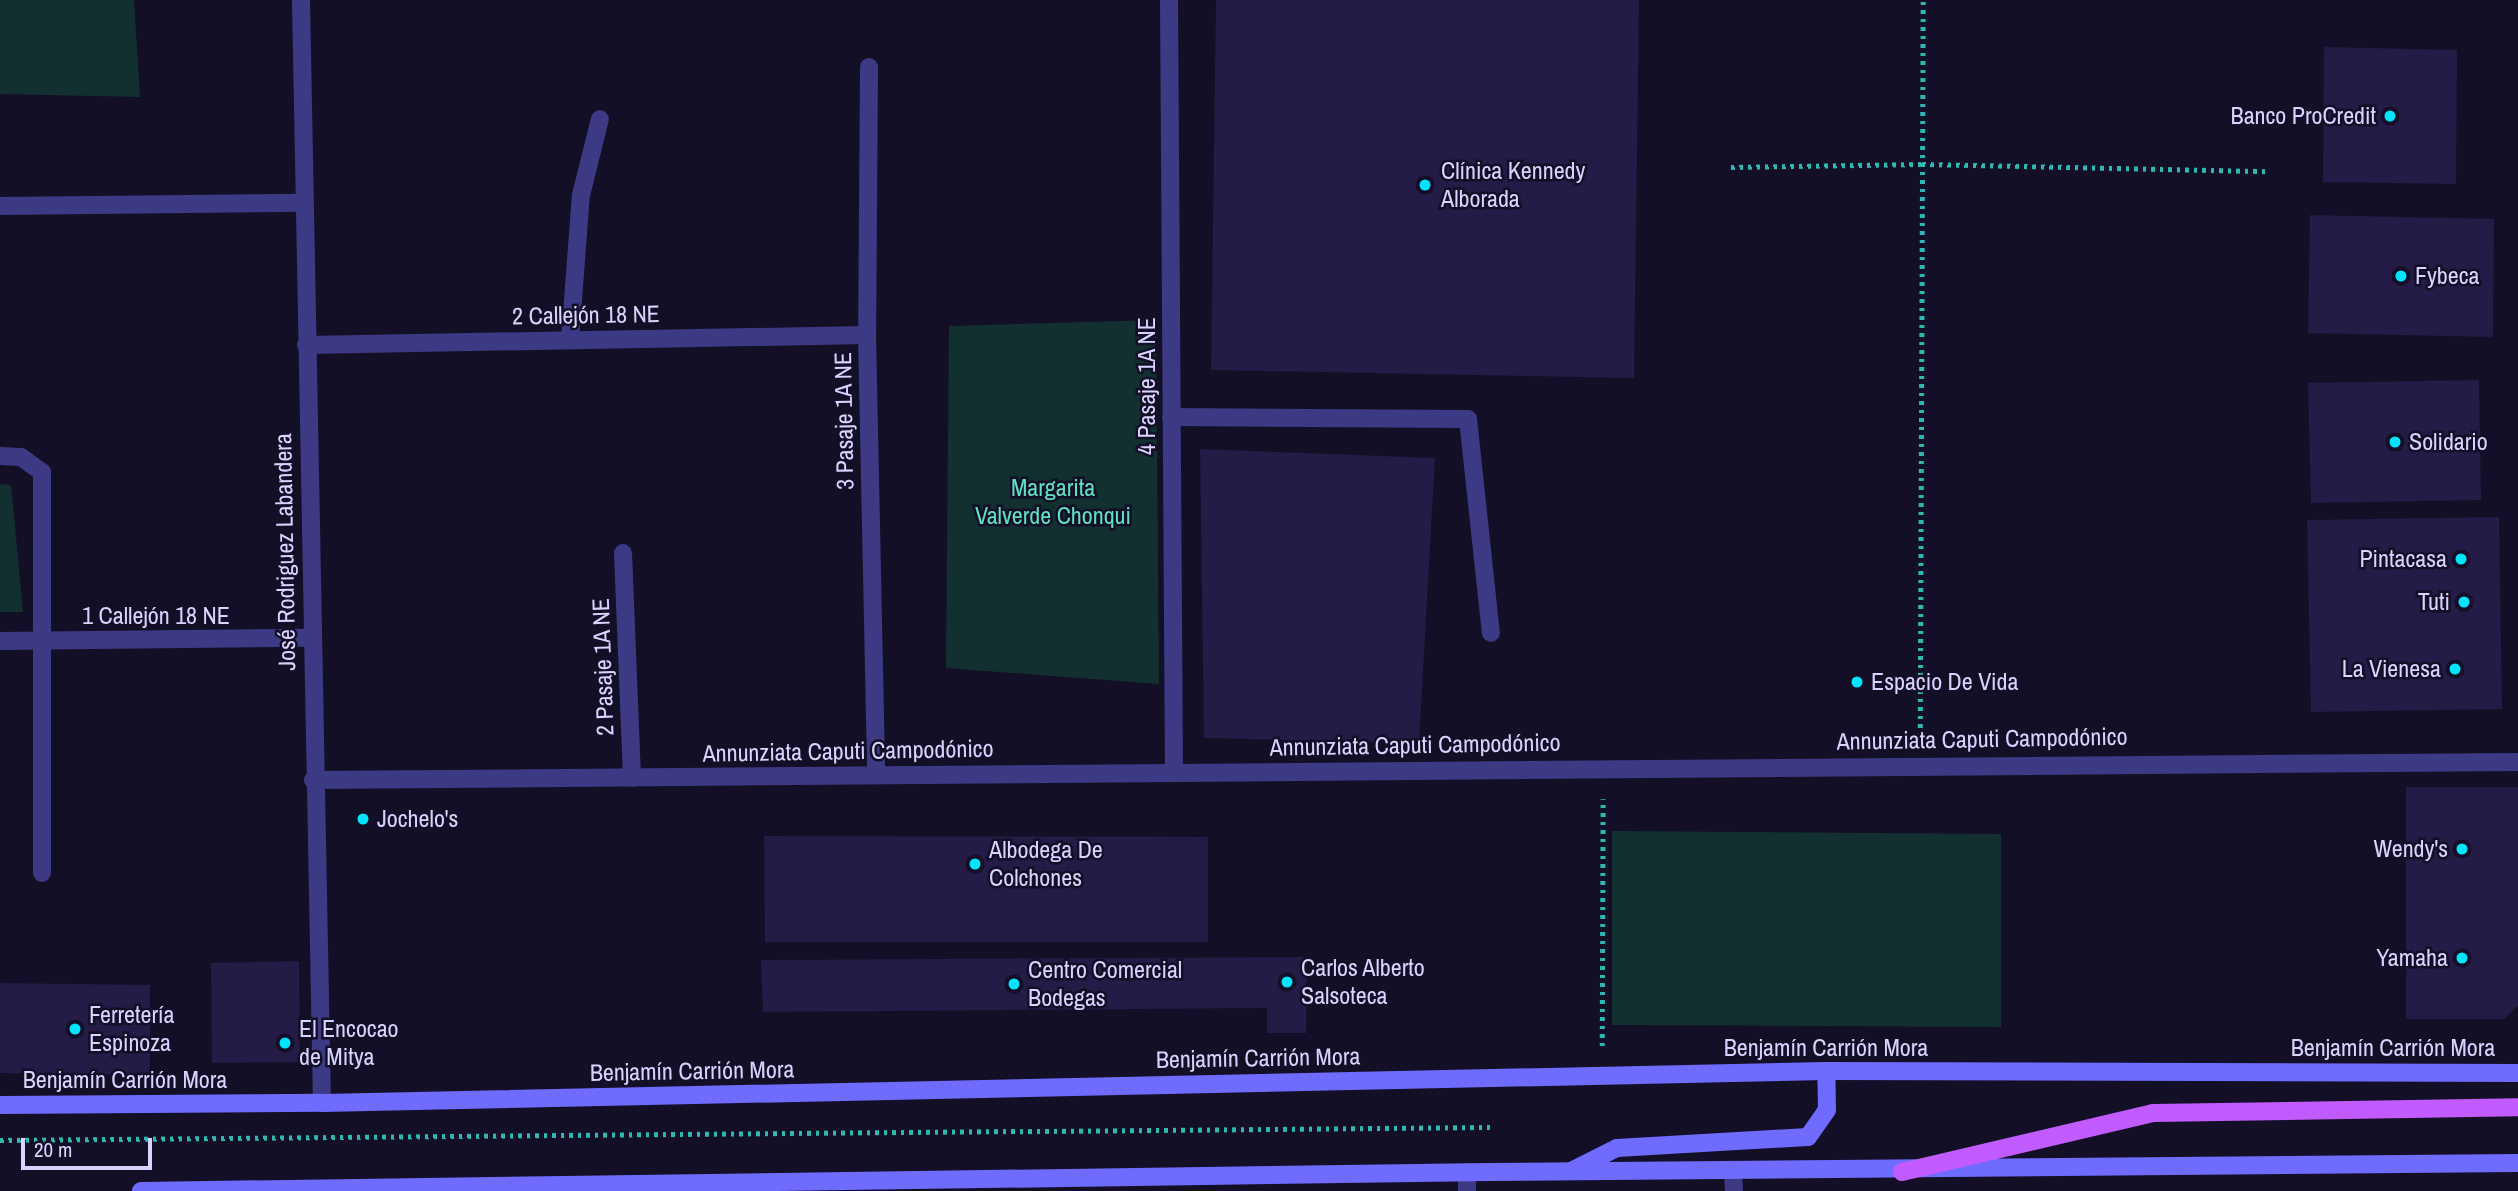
<!DOCTYPE html>
<meta charset="utf-8">
<style>
body{margin:0}
#map{position:relative;width:2518px;height:1191px;overflow:hidden;background:#130f26;font-family:"Archivo Narrow",sans-serif}
div>[style]{position:absolute}
.green>*{inset:0;background:#12302f}
.building>*{inset:0;background:#241b47}
.path>*{height:4.5px;margin-top:-2.25px;transform-origin:0;background:repeating-linear-gradient(90deg,#2fb8b0 0 3.5px,transparent 0 8.5px)}
.lane>*{height:18px;margin:-9px;padding:0 9px;transform-origin:9px;border-radius:9px;background:#3d3a85}
.street>*{height:18px;margin:-9px;padding:0 9px;transform-origin:9px;border-radius:9px;background:#3d3a85}
.secondary>*{height:18px;margin:-9px;padding:0 9px;transform-origin:9px;border-radius:9px;background:#6f6bff}
.primary>*{height:18px;margin:-9px;padding:0 9px;transform-origin:9px;border-radius:9px;background:#c25bff}
.dots>*{width:19px;height:19px;translate:-50% -50%;box-sizing:border-box;border:4px solid #130f26;border-radius:50%}
span{translate:-50% -50%;white-space:nowrap;text-align:center;line-height:1.15;-webkit-text-stroke:5px #130f26;paint-order:stroke}
.poi-label{font-size:24px;color:#d9d4ff}
.right{translate:-100% -50%;text-align:right}
.left{translate:0 -50%;text-align:left}
.street-label{font-size:24px;color:#d9d4ff}
.park-label{font-size:24px;color:#5fe0c0}
.scale{position:absolute;left:21px;top:1138px;width:131px;height:32px;box-sizing:border-box;border:4px solid #d9d4ff;border-top:0;padding-left:9px;font-size:21px;line-height:24px;white-space:nowrap;color:#d9d4ff;-webkit-text-stroke:5px #130f26;paint-order:stroke}
</style>
<div id="map">
<div class="green">
<div style="clip-path:polygon(0 0,134px 0,140px 97px,0 94px)"></div>
<div style="clip-path:polygon(1156px 320px,1159px 684px,946px 668px,949px 326px)"></div>
<div style="clip-path:polygon(0 484px,11px 485px,23px 612px,0 612px)"></div>
<div style="clip-path:polygon(1612px 831px,2001px 834px,2001px 1027px,1612px 1025px)"></div>
</div>
<div class="building">
<div style="clip-path:polygon(1216px 0,1639px 0,1634px 378px,1211px 370px)"></div>
<div style="clip-path:polygon(2324px 47px,2457px 50px,2456px 184px,2323px 182px)"></div>
<div style="clip-path:polygon(2310px 215px,2494px 219px,2493px 337px,2308px 333px)"></div>
<div style="clip-path:polygon(2479px 380px,2481px 500px,2311px 503px,2308px 383px)"></div>
<div style="clip-path:polygon(1200px 449px,1435px 458px,1419px 743px,1204px 738px)"></div>
<div style="clip-path:polygon(2499px 517px,2502px 709px,2311px 712px,2307px 520px)"></div>
<div style="clip-path:polygon(2406px 787px,2518px 787px,2518px 1006px,2504px 1019px,2406px 1019px)"></div>
<div style="clip-path:polygon(764px 836px,1208px 837px,1208px 942px,765px 942px)"></div>
<div style="clip-path:polygon(1307px 957px,1306px 1033px,1267px 1033px,1267px 1008px,763px 1012px,761px 960px)"></div>
<div style="clip-path:polygon(299px 961px,300px 1062px,212px 1063px,211px 963px)"></div>
<div style="clip-path:polygon(0 983px,150px 985px,150px 1075px,0 1073px)"></div>
</div>
<div class="path">
<div style="left:1731px;top:167px;width:191px;rotate:-0.9deg"></div>
<div style="left:1922px;top:164px;width:347px;rotate:1.2deg"></div>
<div style="left:1920px;top:736px;width:736px;rotate:-89.77deg"></div>
<div style="left:1602px;top:1046px;width:247px;rotate:-89.8deg"></div>
<div style="left:0;top:1140px;width:1490px;rotate:-0.5deg"></div>
</div>
<div class="lane">
<div style="left:570px;top:340px;width:145px;rotate:-85.7deg"></div>
<div style="left:581px;top:195px;width:78px;rotate:-76deg"></div>
<div style="left:1171px;top:417px;width:297px;rotate:0.4deg"></div>
<div style="left:1468px;top:419px;width:215px;rotate:83.9deg"></div>
</div>
<div class="street">
<div style="left:301px;top:0;width:1103px;rotate:88.91deg"></div>
<div style="left:1169px;top:0;width:772px;rotate:89.63deg"></div>
<div style="left:869px;top:67px;width:268px;rotate:90.4deg"></div>
<div style="left:867px;top:335px;width:440px;rotate:88.8deg"></div>
<div style="left:0;top:206px;width:304px;rotate:-0.6deg"></div>
<div style="left:306px;top:345px;width:561px;rotate:-1.02deg"></div>
<div style="left:0;top:456px;width:21px;rotate:3deg"></div>
<div style="left:21px;top:457px;width:26px;rotate:36deg"></div>
<div style="left:42px;top:472px;width:401px;rotate:90deg"></div>
<div style="left:623px;top:553px;width:225px;rotate:87.7deg"></div>
<div style="left:0;top:641px;width:311px;rotate:-0.6deg"></div>
<div style="left:313px;top:780px;width:2205px;rotate:-0.47deg"></div>
<div style="left:1467px;top:1172px;width:19px;rotate:90deg"></div>
<div style="left:1733px;top:1172px;width:19px;rotate:87deg"></div>
</div>
<div class="secondary">
<div style="left:0;top:1105px;width:322px;rotate:-0.4deg"></div>
<div style="left:322px;top:1103px;width:1504px;rotate:-1.22deg"></div>
<div style="left:1826px;top:1071px;width:692px;rotate:0.17deg"></div>
<div style="left:1573px;top:1170px;width:49px;rotate:-26.6deg"></div>
<div style="left:1617px;top:1148px;width:191px;rotate:-3.3deg"></div>
<div style="left:1808px;top:1137px;width:33px;rotate:-55deg"></div>
<div style="left:1827px;top:1110px;width:39px;rotate:-91deg"></div>
<div style="left:141px;top:1191px;width:1348px;rotate:-0.81deg"></div>
<div style="left:1489px;top:1172px;width:1029px;rotate:-0.5deg"></div>
</div>
<div class="primary">
<div style="left:1902px;top:1172px;width:258px;rotate:-13.2deg"></div>
<div style="left:2153px;top:1113px;width:365px;rotate:-0.9deg"></div>
</div>
<div class="dots">
<div style="left:2390px;top:116px;background:#00e5ff"></div>
<div style="left:1425px;top:185px;background:#00e5ff"></div>
<div style="left:2401px;top:276px;background:#00e5ff"></div>
<div style="left:2395px;top:442px;background:#00e5ff"></div>
<div style="left:2461px;top:559px;background:#00e5ff"></div>
<div style="left:2464px;top:602px;background:#00e5ff"></div>
<div style="left:2455px;top:669px;background:#00e5ff"></div>
<div style="left:1857px;top:682px;background:#00e5ff"></div>
<div style="left:363px;top:819px;background:#00e5ff"></div>
<div style="left:2462px;top:849px;background:#00e5ff"></div>
<div style="left:975px;top:864px;background:#00e5ff"></div>
<div style="left:2462px;top:958px;background:#00e5ff"></div>
<div style="left:1287px;top:982px;background:#00e5ff"></div>
<div style="left:1014px;top:984px;background:#00e5ff"></div>
<div style="left:75px;top:1029px;background:#00e5ff"></div>
<div style="left:285px;top:1043px;background:#00e5ff"></div>
</div>
<div class="poi-label">
<span class="right" style="left:2376px;top:116px">Banco ProCredit</span>
<span class="left" style="left:1441px;top:185px">Clínica Kennedy<br>Alborada</span>
<span class="left" style="left:2415px;top:276px">Fybeca</span>
<span class="left" style="left:2409px;top:442px">Solidario</span>
<span class="right" style="left:2447px;top:559px">Pintacasa</span>
<span class="right" style="left:2450px;top:602px">Tuti</span>
<span class="right" style="left:2441px;top:669px">La Vienesa</span>
<span class="left" style="left:1871px;top:682px">Espacio De Vida</span>
<span class="left" style="left:377px;top:819px">Jochelo's</span>
<span class="right" style="left:2448px;top:849px">Wendy's</span>
<span class="left" style="left:989px;top:864px">Albodega De<br>Colchones</span>
<span class="right" style="left:2448px;top:958px">Yamaha</span>
<span class="left" style="left:1301px;top:982px">Carlos Alberto<br>Salsoteca</span>
<span class="left" style="left:1028px;top:984px">Centro Comercial<br>Bodegas</span>
<span class="left" style="left:89px;top:1029px">Ferretería<br>Espinoza</span>
<span class="left" style="left:299px;top:1043px">El Encocao<br>de Mitya</span>
</div>
<div class="street-label">
<span style="left:586px;top:315px;rotate:-1deg">2 Callejón 18 NE</span>
<span style="left:1147px;top:386px;rotate:-90deg">4 Pasaje 1A NE</span>
<span style="left:844px;top:421px;rotate:-91deg">3 Pasaje 1A NE</span>
<span style="left:285px;top:552px;rotate:-91deg">José Rodriguez Labandera</span>
<span style="left:156px;top:616px">1 Callejón 18 NE</span>
<span style="left:603px;top:667px;rotate:-92deg">2 Pasaje 1A NE</span>
<span style="left:1982px;top:739px;rotate:-1deg">Annunziata Caputi Campodónico</span>
<span style="left:1415px;top:745px;rotate:-1deg">Annunziata Caputi Campodónico</span>
<span style="left:848px;top:751px;rotate:-1deg">Annunziata Caputi Campodónico</span>
<span style="left:1826px;top:1048px">Benjamín Carrión Mora</span>
<span style="left:2393px;top:1048px">Benjamín Carrión Mora</span>
<span style="left:1258px;top:1058px;rotate:-1deg">Benjamín Carrión Mora</span>
<span style="left:692px;top:1071px;rotate:-1deg">Benjamín Carrión Mora</span>
<span style="left:125px;top:1080px">Benjamín Carrión Mora</span>
</div>
<div class="park-label">
<span style="left:1053px;top:502px">Margarita<br>Valverde Chonqui</span>
</div>
<div class="scale">20 m</div>
</div>
